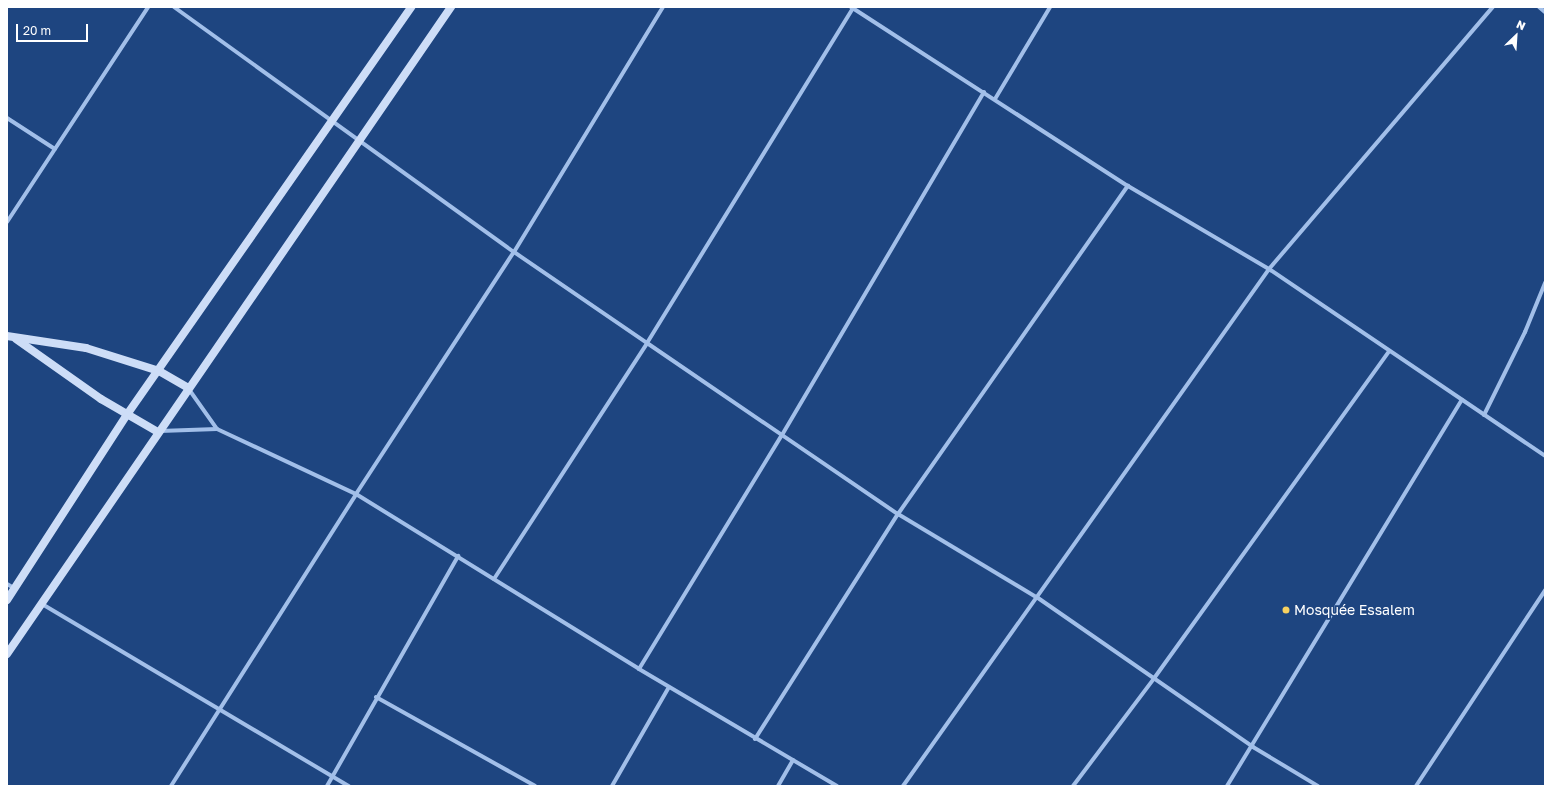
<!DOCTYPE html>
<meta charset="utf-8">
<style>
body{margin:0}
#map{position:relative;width:1552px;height:793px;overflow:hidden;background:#1e4580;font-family:"Golos Text",sans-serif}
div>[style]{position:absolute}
.street>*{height:4px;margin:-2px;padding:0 2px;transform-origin:2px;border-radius:2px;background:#a2bfe9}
.secondary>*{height:8px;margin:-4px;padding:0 4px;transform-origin:4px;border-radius:4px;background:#cdddf7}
.dots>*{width:11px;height:11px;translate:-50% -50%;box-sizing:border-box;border:2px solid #1e4580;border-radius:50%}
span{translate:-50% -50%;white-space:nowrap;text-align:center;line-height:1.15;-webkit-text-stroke:3.5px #1e4580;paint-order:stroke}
.poi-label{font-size:14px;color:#fff}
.left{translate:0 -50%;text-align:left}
.frame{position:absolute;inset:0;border:8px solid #fff;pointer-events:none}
.north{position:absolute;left:1496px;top:16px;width:40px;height:40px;-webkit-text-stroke:3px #1e4580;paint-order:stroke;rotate:25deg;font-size:11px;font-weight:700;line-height:16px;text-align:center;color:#fff}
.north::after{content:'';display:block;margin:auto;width:14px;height:18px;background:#fff;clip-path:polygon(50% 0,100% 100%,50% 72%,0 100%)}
.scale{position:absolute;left:16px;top:24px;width:72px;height:18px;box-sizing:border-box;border:2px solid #fff;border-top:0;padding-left:5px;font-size:12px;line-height:14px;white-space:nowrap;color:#fff;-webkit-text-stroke:3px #1e4580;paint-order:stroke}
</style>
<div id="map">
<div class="street">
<div style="left:174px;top:7px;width:419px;rotate:35.8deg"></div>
<div style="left:514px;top:252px;width:161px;rotate:34.4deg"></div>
<div style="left:647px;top:343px;width:304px;rotate:34.3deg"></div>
<div style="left:898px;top:514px;width:163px;rotate:31deg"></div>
<div style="left:1038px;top:598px;width:262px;rotate:34.7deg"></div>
<div style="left:1253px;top:747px;width:76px;rotate:31deg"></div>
<div style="left:851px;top:7px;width:330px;rotate:32.9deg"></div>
<div style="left:1128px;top:186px;width:164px;rotate:30.5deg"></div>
<div style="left:1269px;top:269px;width:333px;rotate:34.1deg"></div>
<div style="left:1539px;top:7px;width:8px;rotate:40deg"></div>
<div style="left:995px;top:99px;width:107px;rotate:-59.1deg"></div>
<div style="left:7px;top:118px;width:57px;rotate:32.9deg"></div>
<div style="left:7px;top:222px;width:257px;rotate:-56.7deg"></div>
<div style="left:188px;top:388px;width:50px;rotate:54.7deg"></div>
<div style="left:1484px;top:415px;width:93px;rotate:-63.7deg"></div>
<div style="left:1525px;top:332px;width:53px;rotate:-67.8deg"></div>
<div style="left:160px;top:431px;width:57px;rotate:-2deg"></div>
<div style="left:217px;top:429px;width:153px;rotate:25.1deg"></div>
<div style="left:356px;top:494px;width:333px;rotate:31.7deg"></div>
<div style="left:639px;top:669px;width:230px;rotate:30.6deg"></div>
<div style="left:494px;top:579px;width:281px;rotate:-57deg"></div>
<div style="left:647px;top:343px;width:395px;rotate:-58.4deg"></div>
<div style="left:7px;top:584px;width:8px;rotate:30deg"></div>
<div style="left:42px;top:604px;width:357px;rotate:30.7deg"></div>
<div style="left:639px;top:669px;width:274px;rotate:-58.6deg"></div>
<div style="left:782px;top:435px;width:398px;rotate:-59.5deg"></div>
<div style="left:376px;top:697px;width:182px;rotate:29.2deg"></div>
<div style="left:755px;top:739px;width:267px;rotate:-57.6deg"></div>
<div style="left:898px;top:514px;width:401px;rotate:-55deg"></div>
<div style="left:171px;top:786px;width:346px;rotate:-57.6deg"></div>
<div style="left:356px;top:494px;width:289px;rotate:-56.9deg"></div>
<div style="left:514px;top:252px;width:287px;rotate:-58.7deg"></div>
<div style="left:327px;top:786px;width:265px;rotate:-60.3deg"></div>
<div style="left:612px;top:786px;width:114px;rotate:-60.1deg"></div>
<div style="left:778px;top:786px;width:30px;rotate:-60deg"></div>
<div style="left:903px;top:786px;width:633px;rotate:-54.7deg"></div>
<div style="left:1269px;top:269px;width:345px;rotate:-49.5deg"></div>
<div style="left:1073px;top:786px;width:136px;rotate:-53deg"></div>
<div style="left:1155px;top:677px;width:401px;rotate:-54.3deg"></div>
<div style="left:1227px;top:786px;width:452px;rotate:-58.7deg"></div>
<div style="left:1416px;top:786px;width:235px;rotate:-56.6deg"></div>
</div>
<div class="secondary">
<div style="left:7px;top:336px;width:80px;rotate:8.6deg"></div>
<div style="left:86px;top:348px;width:77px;rotate:17.5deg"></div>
<div style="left:159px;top:371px;width:34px;rotate:30deg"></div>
<div style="left:16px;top:339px;width:104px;rotate:35.2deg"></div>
<div style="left:101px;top:399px;width:66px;rotate:30.1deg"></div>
<div style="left:7px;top:600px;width:219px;rotate:-57.1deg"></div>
<div style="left:126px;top:416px;width:499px;rotate:-55.1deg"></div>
<div style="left:7px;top:654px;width:785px;rotate:-55.54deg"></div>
</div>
<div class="dots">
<div style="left:1286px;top:610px;background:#f8d160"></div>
</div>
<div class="poi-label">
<span class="left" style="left:1294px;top:610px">Mosquée Essalem</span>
</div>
<div class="frame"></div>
<div class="north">N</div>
<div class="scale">20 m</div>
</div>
